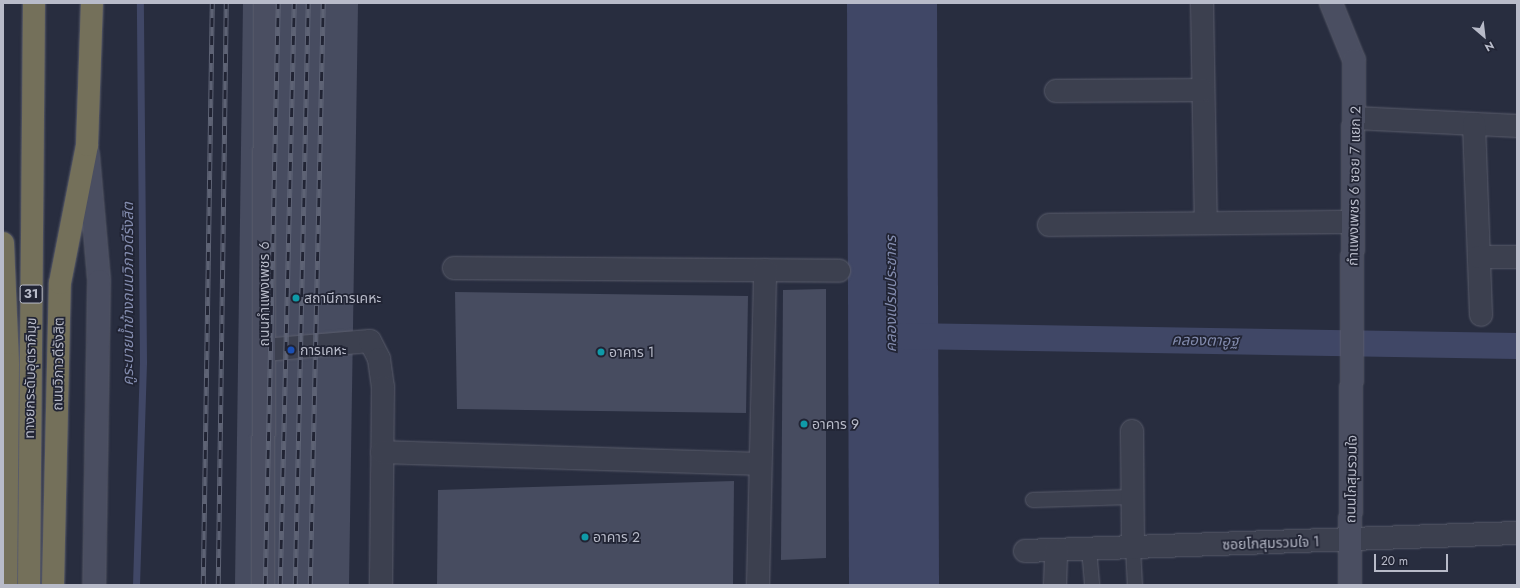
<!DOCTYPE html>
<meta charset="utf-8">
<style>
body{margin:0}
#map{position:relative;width:1520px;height:588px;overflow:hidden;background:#282d3f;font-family:Jost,"Noto Sans Thai",sans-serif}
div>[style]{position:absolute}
.water>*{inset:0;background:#404766}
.stream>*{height:7px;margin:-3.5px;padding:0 3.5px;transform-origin:3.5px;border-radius:3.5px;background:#404766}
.canal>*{height:26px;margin:-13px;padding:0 13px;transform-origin:13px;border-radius:13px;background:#404766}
.building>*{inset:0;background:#474c60}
.roads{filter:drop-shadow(0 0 1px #5a5d6c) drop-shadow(0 0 1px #5a5d6c)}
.lane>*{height:14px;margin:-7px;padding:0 7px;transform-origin:7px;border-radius:7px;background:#3c404f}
.street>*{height:22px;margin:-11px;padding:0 11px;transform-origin:11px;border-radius:11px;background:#3c404f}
.secondary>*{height:22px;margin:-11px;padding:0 11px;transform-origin:11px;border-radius:11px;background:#4a4e61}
.highway>*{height:22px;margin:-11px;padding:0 11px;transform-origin:11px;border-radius:11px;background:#74705a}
.rail>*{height:4.5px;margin-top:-2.25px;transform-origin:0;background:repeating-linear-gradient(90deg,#212434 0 9px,#5e6375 0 18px);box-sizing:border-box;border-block:1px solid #5e6375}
.dots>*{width:11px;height:11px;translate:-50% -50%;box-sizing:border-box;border:2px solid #212434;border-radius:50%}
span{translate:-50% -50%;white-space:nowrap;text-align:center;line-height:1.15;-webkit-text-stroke:3.5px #212434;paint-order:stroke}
.shield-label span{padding:1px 3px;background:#212434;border:1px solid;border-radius:3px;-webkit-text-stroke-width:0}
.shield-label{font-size:13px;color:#b8bbc9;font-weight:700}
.street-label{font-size:14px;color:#b8bbc9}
.poi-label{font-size:14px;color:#b8bbc9}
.left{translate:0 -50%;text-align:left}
.water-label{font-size:15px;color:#838cae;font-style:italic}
.frame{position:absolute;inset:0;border:4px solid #b8bbc9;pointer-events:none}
.north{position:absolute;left:1464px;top:16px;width:40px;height:40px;-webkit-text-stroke:3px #212434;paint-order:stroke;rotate:152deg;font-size:11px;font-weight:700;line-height:16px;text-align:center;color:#b8bbc9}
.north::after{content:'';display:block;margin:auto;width:14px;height:18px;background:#b8bbc9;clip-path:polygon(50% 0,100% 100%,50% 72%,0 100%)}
.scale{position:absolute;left:1374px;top:554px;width:74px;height:18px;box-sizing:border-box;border:2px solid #b8bbc9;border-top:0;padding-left:5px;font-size:12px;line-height:14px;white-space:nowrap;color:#b8bbc9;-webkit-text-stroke:3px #212434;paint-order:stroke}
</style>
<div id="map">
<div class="water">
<div style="clip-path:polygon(847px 3px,937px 3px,939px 585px,849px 585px)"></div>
</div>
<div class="stream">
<div style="left:136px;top:585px;width:223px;rotate:-88.2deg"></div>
<div style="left:143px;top:362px;width:359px;rotate:-90.5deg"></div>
</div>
<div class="canal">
<div style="left:903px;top:336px;width:614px;rotate:0.93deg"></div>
</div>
<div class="building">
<div style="clip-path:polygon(243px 3px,358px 3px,349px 585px,235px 585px)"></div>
<div style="clip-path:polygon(826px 289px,826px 558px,781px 560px,783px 290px)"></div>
<div style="clip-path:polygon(455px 292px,748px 296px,746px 413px,457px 409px)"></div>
<div style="clip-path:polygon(734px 481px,733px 585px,437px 585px,438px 490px)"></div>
</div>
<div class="roads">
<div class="lane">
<div style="left:1033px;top:500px;width:99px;rotate:-1.7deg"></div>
<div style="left:1133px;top:548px;width:37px;rotate:87deg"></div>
<div style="left:1089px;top:549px;width:36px;rotate:85deg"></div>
</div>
<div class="street">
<div style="left:1202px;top:3px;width:220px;rotate:89deg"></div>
<div style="left:1056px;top:91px;width:147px;rotate:-0.4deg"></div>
<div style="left:1355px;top:118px;width:162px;rotate:2.8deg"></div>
<div style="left:1474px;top:124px;width:191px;rotate:87.9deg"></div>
<div style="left:1049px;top:225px;width:304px;rotate:-0.6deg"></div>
<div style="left:1479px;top:257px;width:38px"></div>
<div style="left:454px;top:268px;width:385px;rotate:0.4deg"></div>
<div style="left:264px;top:350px;width:106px;rotate:-4.9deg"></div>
<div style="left:370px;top:341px;width:20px;rotate:63deg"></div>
<div style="left:379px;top:359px;width:28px;rotate:82deg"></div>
<div style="left:383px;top:387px;width:198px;rotate:90.6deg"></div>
<div style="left:1132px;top:431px;width:117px;rotate:89.5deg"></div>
<div style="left:382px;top:452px;width:378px;rotate:1.8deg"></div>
<div style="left:1025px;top:551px;width:492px;rotate:-2.1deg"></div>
<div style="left:758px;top:585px;width:315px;rotate:-88.7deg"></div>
<div style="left:1055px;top:585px;width:35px;rotate:-88deg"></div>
</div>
<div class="secondary">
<div style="left:1331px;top:3px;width:61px;rotate:68deg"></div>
<div style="left:1354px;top:60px;width:525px;rotate:90.44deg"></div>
<div style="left:88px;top:154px;width:127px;rotate:85deg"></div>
<div style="left:99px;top:281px;width:304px;rotate:90.9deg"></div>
<div style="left:263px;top:585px;width:582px;rotate:-89.8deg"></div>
</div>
<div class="highway">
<div style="left:3px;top:243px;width:121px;rotate:87.6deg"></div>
<div style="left:8px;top:364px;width:221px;rotate:90.5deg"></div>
<div style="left:29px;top:585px;width:582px;rotate:-89.51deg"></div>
<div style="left:53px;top:585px;width:302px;rotate:-88.7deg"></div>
<div style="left:60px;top:283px;width:141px;rotate:-78.9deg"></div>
<div style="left:87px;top:145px;width:142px;rotate:-88deg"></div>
</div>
</div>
<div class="rail">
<div style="left:203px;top:585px;width:582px;rotate:-89.11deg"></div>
<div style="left:218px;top:585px;width:582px;rotate:-89.21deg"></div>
<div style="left:265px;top:585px;width:582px;rotate:-88.72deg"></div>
<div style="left:280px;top:585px;width:582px;rotate:-88.62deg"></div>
<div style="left:295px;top:585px;width:582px;rotate:-88.72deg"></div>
<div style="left:310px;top:585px;width:582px;rotate:-88.72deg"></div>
</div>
<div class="dots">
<div style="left:296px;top:298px;background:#0f9aa8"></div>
<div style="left:291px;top:350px;background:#1a4fb4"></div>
<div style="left:601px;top:352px;background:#0f9aa8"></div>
<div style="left:804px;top:424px;background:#0f9aa8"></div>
<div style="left:585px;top:537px;background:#0f9aa8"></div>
</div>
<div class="shield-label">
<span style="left:31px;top:294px">31</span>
</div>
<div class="street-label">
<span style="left:1354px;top:186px;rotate:-89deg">กำแพงเพชร 6 ซอย 7 แยก 2</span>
<span style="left:264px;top:294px;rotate:-90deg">ถนนกำแพงเพชร 6</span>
<span style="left:58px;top:364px;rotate:-89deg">ถนนวิภาวดีรังสิต</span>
<span style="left:30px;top:378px;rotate:-89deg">ทางยกระดับอุตราภิมุข</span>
<span style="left:1351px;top:479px;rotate:-89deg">ถนนโกสุมรวมใจ</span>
<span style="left:1271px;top:543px;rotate:-2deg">ซอยโกสุมรวมใจ 1</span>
</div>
<div class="poi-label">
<span class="left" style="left:304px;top:298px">สถานีการเคหะ</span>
<span class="left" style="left:300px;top:350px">การเคหะ</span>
<span class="left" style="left:609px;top:352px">อาคาร 1</span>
<span class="left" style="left:812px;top:424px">อาคาร 9</span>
<span class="left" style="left:593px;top:537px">อาคาร 2</span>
</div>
<div class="water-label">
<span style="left:129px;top:294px;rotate:-90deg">คูระบายน้ำข้างถนนวิภาวดีรังสิต</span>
<span style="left:892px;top:294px;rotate:-90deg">คลองเปรมประชากร</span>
<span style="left:1205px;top:341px;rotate:1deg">คลองตาอูฐ</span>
</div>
<div class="frame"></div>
<div class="north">N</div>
<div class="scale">20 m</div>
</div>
